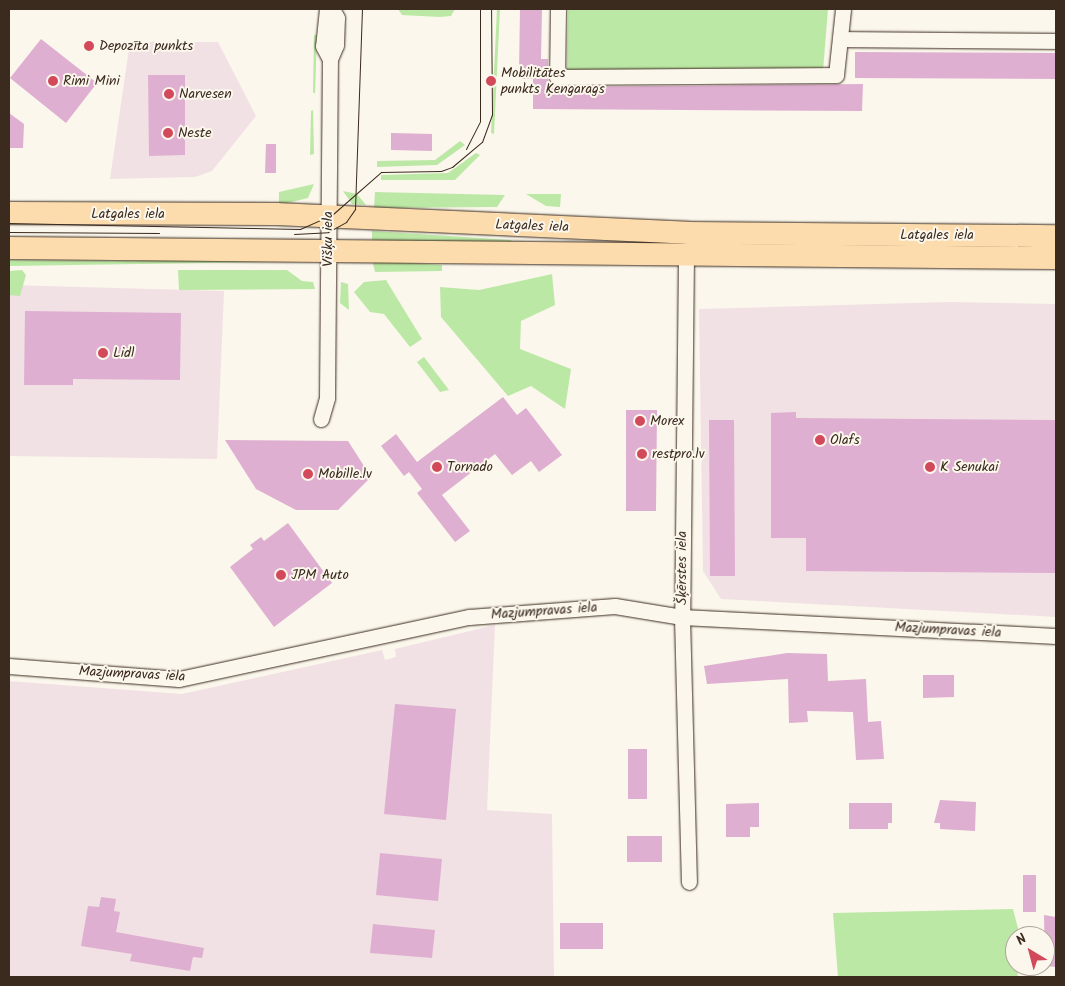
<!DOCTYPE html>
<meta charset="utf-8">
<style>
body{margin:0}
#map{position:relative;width:1065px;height:986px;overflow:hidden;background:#fbf7ec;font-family:Kalam,sans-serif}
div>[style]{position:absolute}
.built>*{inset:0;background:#f2e1e4}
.green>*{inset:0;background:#bce8a6}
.building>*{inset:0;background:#deafd0}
.roads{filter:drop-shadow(0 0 1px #3b2a1e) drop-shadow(0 0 1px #3b2a1e)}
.minor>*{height:15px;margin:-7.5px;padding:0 7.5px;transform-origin:7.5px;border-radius:7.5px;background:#fbf7ec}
.highway>*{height:22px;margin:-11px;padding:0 11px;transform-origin:11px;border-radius:11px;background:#fcdcac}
.tram>*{height:1px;margin:-0.5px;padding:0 0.5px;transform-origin:0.5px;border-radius:0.5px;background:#3b2a1e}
.dots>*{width:14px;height:14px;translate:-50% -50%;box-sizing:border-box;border:2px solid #fbf7ec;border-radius:50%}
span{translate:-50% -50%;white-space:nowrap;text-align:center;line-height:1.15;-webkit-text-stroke:4px #fbf7ec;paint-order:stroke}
.poi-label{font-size:14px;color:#3b2a1e}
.left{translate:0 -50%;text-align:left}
.street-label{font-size:14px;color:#3b2a1e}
.frame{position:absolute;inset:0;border:10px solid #3b2a1e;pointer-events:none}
.north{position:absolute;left:1005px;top:926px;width:50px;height:50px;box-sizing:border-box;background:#fbf7ec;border:1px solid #aea59a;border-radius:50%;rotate:323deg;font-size:14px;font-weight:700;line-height:20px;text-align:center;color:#3b2a1e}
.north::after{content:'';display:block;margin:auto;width:18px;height:22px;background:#d1495b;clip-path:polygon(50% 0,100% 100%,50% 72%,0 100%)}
</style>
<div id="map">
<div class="built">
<div style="clip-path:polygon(130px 42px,218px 42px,256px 116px,212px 171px,195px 177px,110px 179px)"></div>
<div style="clip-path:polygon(9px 285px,224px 291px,217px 459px,9px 456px)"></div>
<div style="clip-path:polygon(949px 302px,1056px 304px,1056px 617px,721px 599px,703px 571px,699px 309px)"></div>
<div style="clip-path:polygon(495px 625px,487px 810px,552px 814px,554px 977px,9px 977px,9px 681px,182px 694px,382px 650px,385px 660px,396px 657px,395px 649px)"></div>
</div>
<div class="green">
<div style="clip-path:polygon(398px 9px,455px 9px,451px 16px,440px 17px,402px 15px)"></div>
<div style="clip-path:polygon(497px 9px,500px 9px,494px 134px,491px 133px)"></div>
<div style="clip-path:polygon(568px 9px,828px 9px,823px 71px,567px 72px)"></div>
<div style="clip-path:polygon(314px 35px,317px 35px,315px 94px,313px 92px)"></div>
<div style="clip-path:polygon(313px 110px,314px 154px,310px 155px,311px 111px)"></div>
<div style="clip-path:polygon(460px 141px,465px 145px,437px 165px,377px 167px,377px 161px,435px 160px)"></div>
<div style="clip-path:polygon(476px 153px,480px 155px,455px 180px,381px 180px,381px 175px,448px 173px)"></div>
<div style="clip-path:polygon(314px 184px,308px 198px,279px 205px,279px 192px)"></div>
<div style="clip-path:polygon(343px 191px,357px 194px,366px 205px,352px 204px)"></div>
<div style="clip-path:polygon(375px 192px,505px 195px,497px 207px,374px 208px)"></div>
<div style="clip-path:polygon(526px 194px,561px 194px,560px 207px,546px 206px)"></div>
<div style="clip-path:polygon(372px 231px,511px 240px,513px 243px,372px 246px)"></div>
<div style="clip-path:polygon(141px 257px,271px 262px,9px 266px,9px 260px,140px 261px)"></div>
<div style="clip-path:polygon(372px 260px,442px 265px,442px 271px,375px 272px)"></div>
<div style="clip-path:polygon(22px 270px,26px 275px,20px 296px,9px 295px,9px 271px)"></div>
<div style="clip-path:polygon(178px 270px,287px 270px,302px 281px,313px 282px,315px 289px,179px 290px)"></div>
<div style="clip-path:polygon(552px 274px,555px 305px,521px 321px,520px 349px,571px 369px,565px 409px,531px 386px,508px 396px,441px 317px,440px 287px,479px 290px)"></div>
<div style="clip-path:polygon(386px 280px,422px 339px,410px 347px,384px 314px,370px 312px,354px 292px,364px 282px)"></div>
<div style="clip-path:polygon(341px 282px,348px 284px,349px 310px,340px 303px)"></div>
<div style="clip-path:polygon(424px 357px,449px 390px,440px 392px,417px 362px)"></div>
<div style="clip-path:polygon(1013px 909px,1020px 936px,1015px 936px,1018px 977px,838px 977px,833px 913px)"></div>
</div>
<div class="building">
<div style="clip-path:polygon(520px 9px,542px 9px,541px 59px,548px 59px,548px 81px,553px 87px,863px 84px,862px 111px,533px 109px,533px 79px,520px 79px,519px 72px)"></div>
<div style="clip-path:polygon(41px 39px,97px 83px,66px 123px,10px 78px)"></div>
<div style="clip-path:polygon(855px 52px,1056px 53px,1056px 79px,855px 78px)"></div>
<div style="clip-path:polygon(148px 75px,185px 75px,185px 155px,149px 156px)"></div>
<div style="clip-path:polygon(9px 113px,24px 124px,23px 148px,9px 148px)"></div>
<div style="clip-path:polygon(391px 133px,432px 134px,432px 151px,391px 150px)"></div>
<div style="clip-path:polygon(266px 144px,276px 144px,276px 173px,265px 173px)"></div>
<div style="clip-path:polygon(25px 311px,181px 313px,180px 380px,73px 379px,73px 385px,24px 385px)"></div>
<div style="clip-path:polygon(503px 397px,517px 415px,526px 408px,562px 455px,539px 472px,531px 461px,512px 475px,495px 454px,442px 495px,470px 531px,455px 542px,417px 493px,422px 489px,409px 472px,404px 476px,381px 446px,396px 434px,417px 462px)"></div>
<div style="clip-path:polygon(626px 410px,657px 410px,656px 511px,626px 511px)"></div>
<div style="clip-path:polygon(796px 412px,796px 418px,1056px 420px,1056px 573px,806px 571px,806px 538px,771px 538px,771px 413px)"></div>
<div style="clip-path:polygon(709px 420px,734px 420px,735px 576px,710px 576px)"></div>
<div style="clip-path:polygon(225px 440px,348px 441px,371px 477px,338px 510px,296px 510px,256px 489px)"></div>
<div style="clip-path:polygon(288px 523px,332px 583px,274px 627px,230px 567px,253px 549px,250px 545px,261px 537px,264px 541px)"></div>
<div style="clip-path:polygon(787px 653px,827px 654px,828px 681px,866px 679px,868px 722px,881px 721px,884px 759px,856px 760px,853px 712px,807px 711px,808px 722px,789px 723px,788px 679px,707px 684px,704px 666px)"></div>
<div style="clip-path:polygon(923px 675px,954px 675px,954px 697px,923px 698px)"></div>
<div style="clip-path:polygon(395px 704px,456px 709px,446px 820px,384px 814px)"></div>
<div style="clip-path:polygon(628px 749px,647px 749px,647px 799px,628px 799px)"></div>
<div style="clip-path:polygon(940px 800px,976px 802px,975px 831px,940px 829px,940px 823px,934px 823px)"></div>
<div style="clip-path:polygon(759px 803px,759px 827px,750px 827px,750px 837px,726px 837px,726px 804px)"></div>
<div style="clip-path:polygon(849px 803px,892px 803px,892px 823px,888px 823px,888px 829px,849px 829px)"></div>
<div style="clip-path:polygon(627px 836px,662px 836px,662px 862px,627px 862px)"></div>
<div style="clip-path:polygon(380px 853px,442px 859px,438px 901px,376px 895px)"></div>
<div style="clip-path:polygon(1023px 875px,1036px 875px,1036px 912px,1023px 912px)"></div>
<div style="clip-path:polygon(101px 897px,116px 899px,114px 911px,120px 912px,116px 932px,204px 948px,202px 958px,193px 957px,190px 971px,130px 961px,132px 954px,81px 946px,88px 906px,99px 907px)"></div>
<div style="clip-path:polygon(1044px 915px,1056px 917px,1056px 967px,1045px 966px)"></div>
<div style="clip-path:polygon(560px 923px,603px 923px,603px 949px,560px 949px)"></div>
<div style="clip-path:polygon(373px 924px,435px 930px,432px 958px,370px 953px)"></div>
</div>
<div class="roads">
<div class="minor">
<div style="left:327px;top:9px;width:37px;rotate:96deg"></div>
<div style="left:323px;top:46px;width:15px;rotate:62deg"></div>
<div style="left:558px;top:9px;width:68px;rotate:90.8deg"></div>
<div style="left:557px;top:77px;width:279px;rotate:-0.4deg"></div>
<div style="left:836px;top:75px;width:66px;rotate:-83.9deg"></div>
<div style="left:841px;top:39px;width:215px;rotate:0.5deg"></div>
<div style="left:686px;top:255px;width:362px;rotate:90.6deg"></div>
<div style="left:682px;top:617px;width:265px;rotate:88.5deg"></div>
<div style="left:321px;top:419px;width:22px;rotate:-74deg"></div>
<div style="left:327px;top:398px;width:339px;rotate:-89.5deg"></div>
<div style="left:330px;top:59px;width:15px;rotate:-67deg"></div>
<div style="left:336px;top:45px;width:27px;rotate:-88deg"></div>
<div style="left:337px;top:18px;width:10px;rotate:-119deg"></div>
<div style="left:9px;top:666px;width:170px;rotate:4.4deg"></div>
<div style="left:179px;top:679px;width:297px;rotate:-12.1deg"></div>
<div style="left:469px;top:617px;width:146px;rotate:-4.3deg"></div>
<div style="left:615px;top:606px;width:68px;rotate:9.3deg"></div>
<div style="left:682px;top:617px;width:374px;rotate:2.9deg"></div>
</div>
<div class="highway">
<div style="left:9px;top:213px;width:267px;rotate:0.2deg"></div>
<div style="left:276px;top:214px;width:412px;rotate:2.6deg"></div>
<div style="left:688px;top:233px;width:368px;rotate:0.5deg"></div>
<div style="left:9px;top:248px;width:1047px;rotate:0.55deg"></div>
</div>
</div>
<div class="tram">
<div style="left:466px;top:149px;width:31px;rotate:-63deg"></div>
<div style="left:480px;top:121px;width:112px;rotate:-90deg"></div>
<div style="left:9px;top:223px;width:291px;rotate:1.2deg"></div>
<div style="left:300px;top:229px;width:36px;rotate:-24deg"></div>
<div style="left:333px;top:214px;width:64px;rotate:-41.2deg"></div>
<div style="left:381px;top:172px;width:60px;rotate:-1deg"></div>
<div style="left:441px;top:171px;width:12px;rotate:-20deg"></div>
<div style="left:452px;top:167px;width:39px;rotate:-40deg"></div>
<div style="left:482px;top:142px;width:29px;rotate:-70deg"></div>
<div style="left:492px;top:115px;width:106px;rotate:-90.5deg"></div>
<div style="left:9px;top:232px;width:150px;rotate:0.4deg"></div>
<div style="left:294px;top:234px;width:34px;rotate:-3deg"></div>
<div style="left:328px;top:232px;width:21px;rotate:-29deg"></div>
<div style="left:346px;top:222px;width:16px;rotate:-55deg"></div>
<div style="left:355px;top:209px;width:200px;rotate:-88deg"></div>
</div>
<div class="dots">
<div style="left:89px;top:46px;background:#d1495b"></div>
<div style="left:53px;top:81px;background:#d1495b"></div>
<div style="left:491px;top:81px;background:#d1495b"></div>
<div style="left:169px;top:94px;background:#d1495b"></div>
<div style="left:168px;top:133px;background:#d1495b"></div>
<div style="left:103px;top:353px;background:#d1495b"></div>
<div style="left:640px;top:421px;background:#d1495b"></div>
<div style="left:820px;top:440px;background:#d1495b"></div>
<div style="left:642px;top:454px;background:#d1495b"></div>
<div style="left:437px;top:467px;background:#d1495b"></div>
<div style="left:930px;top:467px;background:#d1495b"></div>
<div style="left:308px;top:474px;background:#d1495b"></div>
<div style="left:281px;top:575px;background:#d1495b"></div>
</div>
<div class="poi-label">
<span class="left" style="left:99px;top:46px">Depozīta punkts</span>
<span class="left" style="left:501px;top:81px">Mobilitātes<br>punkts Ķengarags</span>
<span class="left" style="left:63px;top:81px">Rimi Mini</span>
<span class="left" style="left:179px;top:94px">Narvesen</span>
<span class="left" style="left:178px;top:133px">Neste</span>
<span class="left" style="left:113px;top:353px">Lidl</span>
<span class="left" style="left:650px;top:421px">Morex</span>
<span class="left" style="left:830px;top:440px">Olafs</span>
<span class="left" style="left:652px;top:454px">restpro.lv</span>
<span class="left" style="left:447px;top:467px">Tornado</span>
<span class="left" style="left:940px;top:467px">K Senukai</span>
<span class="left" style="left:318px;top:474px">Mobille.lv</span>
<span class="left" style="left:291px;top:575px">JPM Auto</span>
</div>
<div class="street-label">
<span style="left:128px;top:214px">Latgales iela</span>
<span style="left:532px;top:226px;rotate:2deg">Latgales iela</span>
<span style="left:937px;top:235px">Latgales iela</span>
<span style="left:328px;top:239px;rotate:-90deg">Višķu iela</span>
<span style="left:682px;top:568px;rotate:-90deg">Šķērstes iela</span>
<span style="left:544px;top:611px;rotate:-4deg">Mazjumpravas iela</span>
<span style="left:948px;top:630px;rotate:3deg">Mazjumpravas iela</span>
<span style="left:132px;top:674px;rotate:3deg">Mazjumpravas iela</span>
</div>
<div class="frame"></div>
<div class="north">N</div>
</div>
